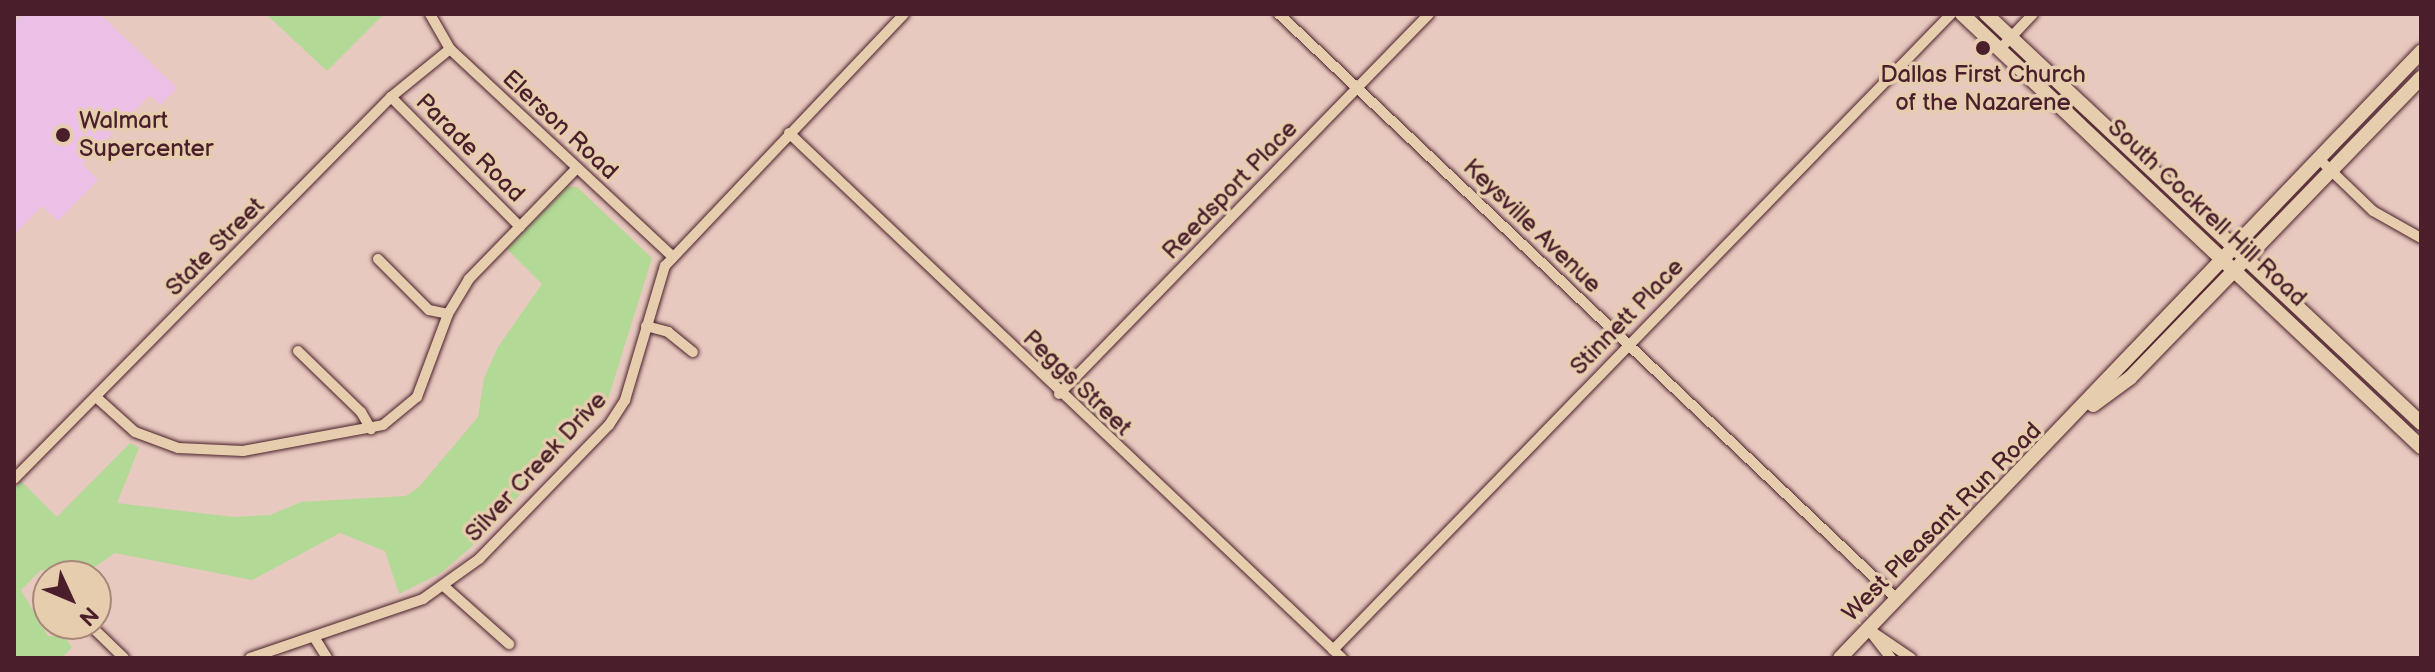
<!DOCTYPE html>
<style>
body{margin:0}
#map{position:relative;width:2435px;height:672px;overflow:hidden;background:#e8c9bf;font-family:"Balsamiq Sans",sans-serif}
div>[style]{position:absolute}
.green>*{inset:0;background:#b2d995}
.building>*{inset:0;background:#edc1e7}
.roads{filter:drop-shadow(0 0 2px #4a1f2b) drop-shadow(0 0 2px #4a1f2b)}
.street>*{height:10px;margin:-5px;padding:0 5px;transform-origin:5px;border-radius:5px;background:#e6cdae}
.secondary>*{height:14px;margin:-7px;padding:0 7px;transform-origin:7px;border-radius:7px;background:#e6cdae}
.dots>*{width:22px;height:22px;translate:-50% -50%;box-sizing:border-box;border:4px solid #e6cdae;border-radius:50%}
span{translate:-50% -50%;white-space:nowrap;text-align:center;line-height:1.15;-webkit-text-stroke:7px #e6cdae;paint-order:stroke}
.poi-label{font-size:24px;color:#4a1f2b}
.left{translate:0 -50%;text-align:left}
.street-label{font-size:24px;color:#4a1f2b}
.frame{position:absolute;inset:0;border:16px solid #4a1f2b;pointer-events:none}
.north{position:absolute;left:32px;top:560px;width:80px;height:80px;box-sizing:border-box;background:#e6cdae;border:2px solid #a8877a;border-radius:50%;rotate:134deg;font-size:22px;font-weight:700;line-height:32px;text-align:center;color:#4a1f2b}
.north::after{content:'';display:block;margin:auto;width:28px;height:36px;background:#4a1f2b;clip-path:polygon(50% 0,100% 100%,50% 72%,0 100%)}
</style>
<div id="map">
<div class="green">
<div style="clip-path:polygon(266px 14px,384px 14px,327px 71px)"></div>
<div style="clip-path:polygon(568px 187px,577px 187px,652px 258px,607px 402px,471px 547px,441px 573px,399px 594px,385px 551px,340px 533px,252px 580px,115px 553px,82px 576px,41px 570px,21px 590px,48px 636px,64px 636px,72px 647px,62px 658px,14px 658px,14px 489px,21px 481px,57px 517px,130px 443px,139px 448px,117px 503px,233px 517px,270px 515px,301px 502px,406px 496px,419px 487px,478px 417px,484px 378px,498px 347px,542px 284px,507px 249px)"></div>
</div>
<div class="building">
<div style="clip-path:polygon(23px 14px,100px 14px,177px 88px,160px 105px,150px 95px,82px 164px,98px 180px,58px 221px,42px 206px,14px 235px,14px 23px)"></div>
</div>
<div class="roads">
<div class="street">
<div style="left:430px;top:14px;width:40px;rotate:60.3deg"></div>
<div style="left:450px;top:49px;width:305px;rotate:43deg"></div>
<div style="left:1279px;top:14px;width:851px;rotate:43.43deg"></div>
<div style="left:2000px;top:49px;width:48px;rotate:-46.7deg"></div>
<div style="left:391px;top:97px;width:183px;rotate:45.2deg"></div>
<div style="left:789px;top:133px;width:763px;rotate:43.51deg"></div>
<div style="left:2319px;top:159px;width:75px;rotate:43.9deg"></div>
<div style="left:2373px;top:211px;width:55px;rotate:29.4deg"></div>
<div style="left:378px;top:259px;width:72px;rotate:45deg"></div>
<div style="left:429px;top:310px;width:19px;rotate:12deg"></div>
<div style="left:646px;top:326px;width:23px;rotate:15deg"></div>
<div style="left:668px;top:332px;width:32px;rotate:39deg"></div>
<div style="left:298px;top:351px;width:88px;rotate:44.1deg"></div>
<div style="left:361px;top:412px;width:20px;rotate:60deg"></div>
<div style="left:1059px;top:394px;width:530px;rotate:-45.76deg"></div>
<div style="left:96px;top:397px;width:52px;rotate:41.9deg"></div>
<div style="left:135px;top:432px;width:46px;rotate:20.4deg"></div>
<div style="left:178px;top:448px;width:65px;rotate:2.6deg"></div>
<div style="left:243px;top:451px;width:142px;rotate:-10.5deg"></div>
<div style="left:383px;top:425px;width:44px;rotate:-39.5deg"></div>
<div style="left:417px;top:397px;width:89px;rotate:-69.5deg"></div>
<div style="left:448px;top:314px;width:41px;rotate:-59deg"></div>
<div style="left:469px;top:279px;width:155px;rotate:-45.8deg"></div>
<div style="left:14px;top:479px;width:537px;rotate:-45.38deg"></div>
<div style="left:391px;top:97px;width:76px;rotate:-39.1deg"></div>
<div style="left:445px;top:587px;width:86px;rotate:41.7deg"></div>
<div style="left:93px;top:628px;width:43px;rotate:44.1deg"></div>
<div style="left:1868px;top:629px;width:52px;rotate:34deg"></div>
<div style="left:1869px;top:630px;width:36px;rotate:52deg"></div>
<div style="left:314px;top:637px;width:25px;rotate:58deg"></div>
<div style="left:1333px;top:650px;width:887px;rotate:-45.82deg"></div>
<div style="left:250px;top:658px;width:183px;rotate:-18.8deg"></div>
<div style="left:423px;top:599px;width:69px;rotate:-35.5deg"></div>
<div style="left:479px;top:559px;width:187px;rotate:-45.9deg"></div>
<div style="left:609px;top:425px;width:30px;rotate:-57deg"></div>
<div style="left:625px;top:400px;width:140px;rotate:-73.4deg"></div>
<div style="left:665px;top:266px;width:347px;rotate:-46.5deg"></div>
</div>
<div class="secondary">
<div style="left:1962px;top:14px;width:631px;rotate:43.33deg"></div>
<div style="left:1986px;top:14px;width:597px;rotate:43.24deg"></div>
<div style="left:2093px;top:405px;width:46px;rotate:-36.1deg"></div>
<div style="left:2130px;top:378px;width:418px;rotate:-45.9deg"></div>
<div style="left:1840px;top:658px;width:840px;rotate:-46.21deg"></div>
</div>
</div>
<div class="dots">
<div style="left:1983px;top:48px;background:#4a1f2b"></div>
<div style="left:63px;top:135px;background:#4a1f2b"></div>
</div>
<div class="poi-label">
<span style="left:1983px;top:89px">Dallas First Church<br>of the Nazarene</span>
<span class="left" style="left:79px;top:135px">Walmart<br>Supercenter</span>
</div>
<div class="street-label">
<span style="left:560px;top:125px;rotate:43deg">Elerson Road</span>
<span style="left:470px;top:148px;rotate:45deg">Parade Road</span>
<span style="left:1230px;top:190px;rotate:-46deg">Reedsport Place</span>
<span style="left:2207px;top:213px;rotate:43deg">South Cockrell Hill Road</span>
<span style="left:1532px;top:226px;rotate:44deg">Keysville Avenue</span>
<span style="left:215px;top:247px;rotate:-45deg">State Street</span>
<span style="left:1627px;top:317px;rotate:-46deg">Stinnett Place</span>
<span style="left:1077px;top:383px;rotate:44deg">Peggs Street</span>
<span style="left:536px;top:467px;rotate:-47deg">Silver Creek Drive</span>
<span style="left:1942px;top:522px;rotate:-45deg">West Pleasant Run Road</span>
</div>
<div class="frame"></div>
<div class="north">N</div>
</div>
